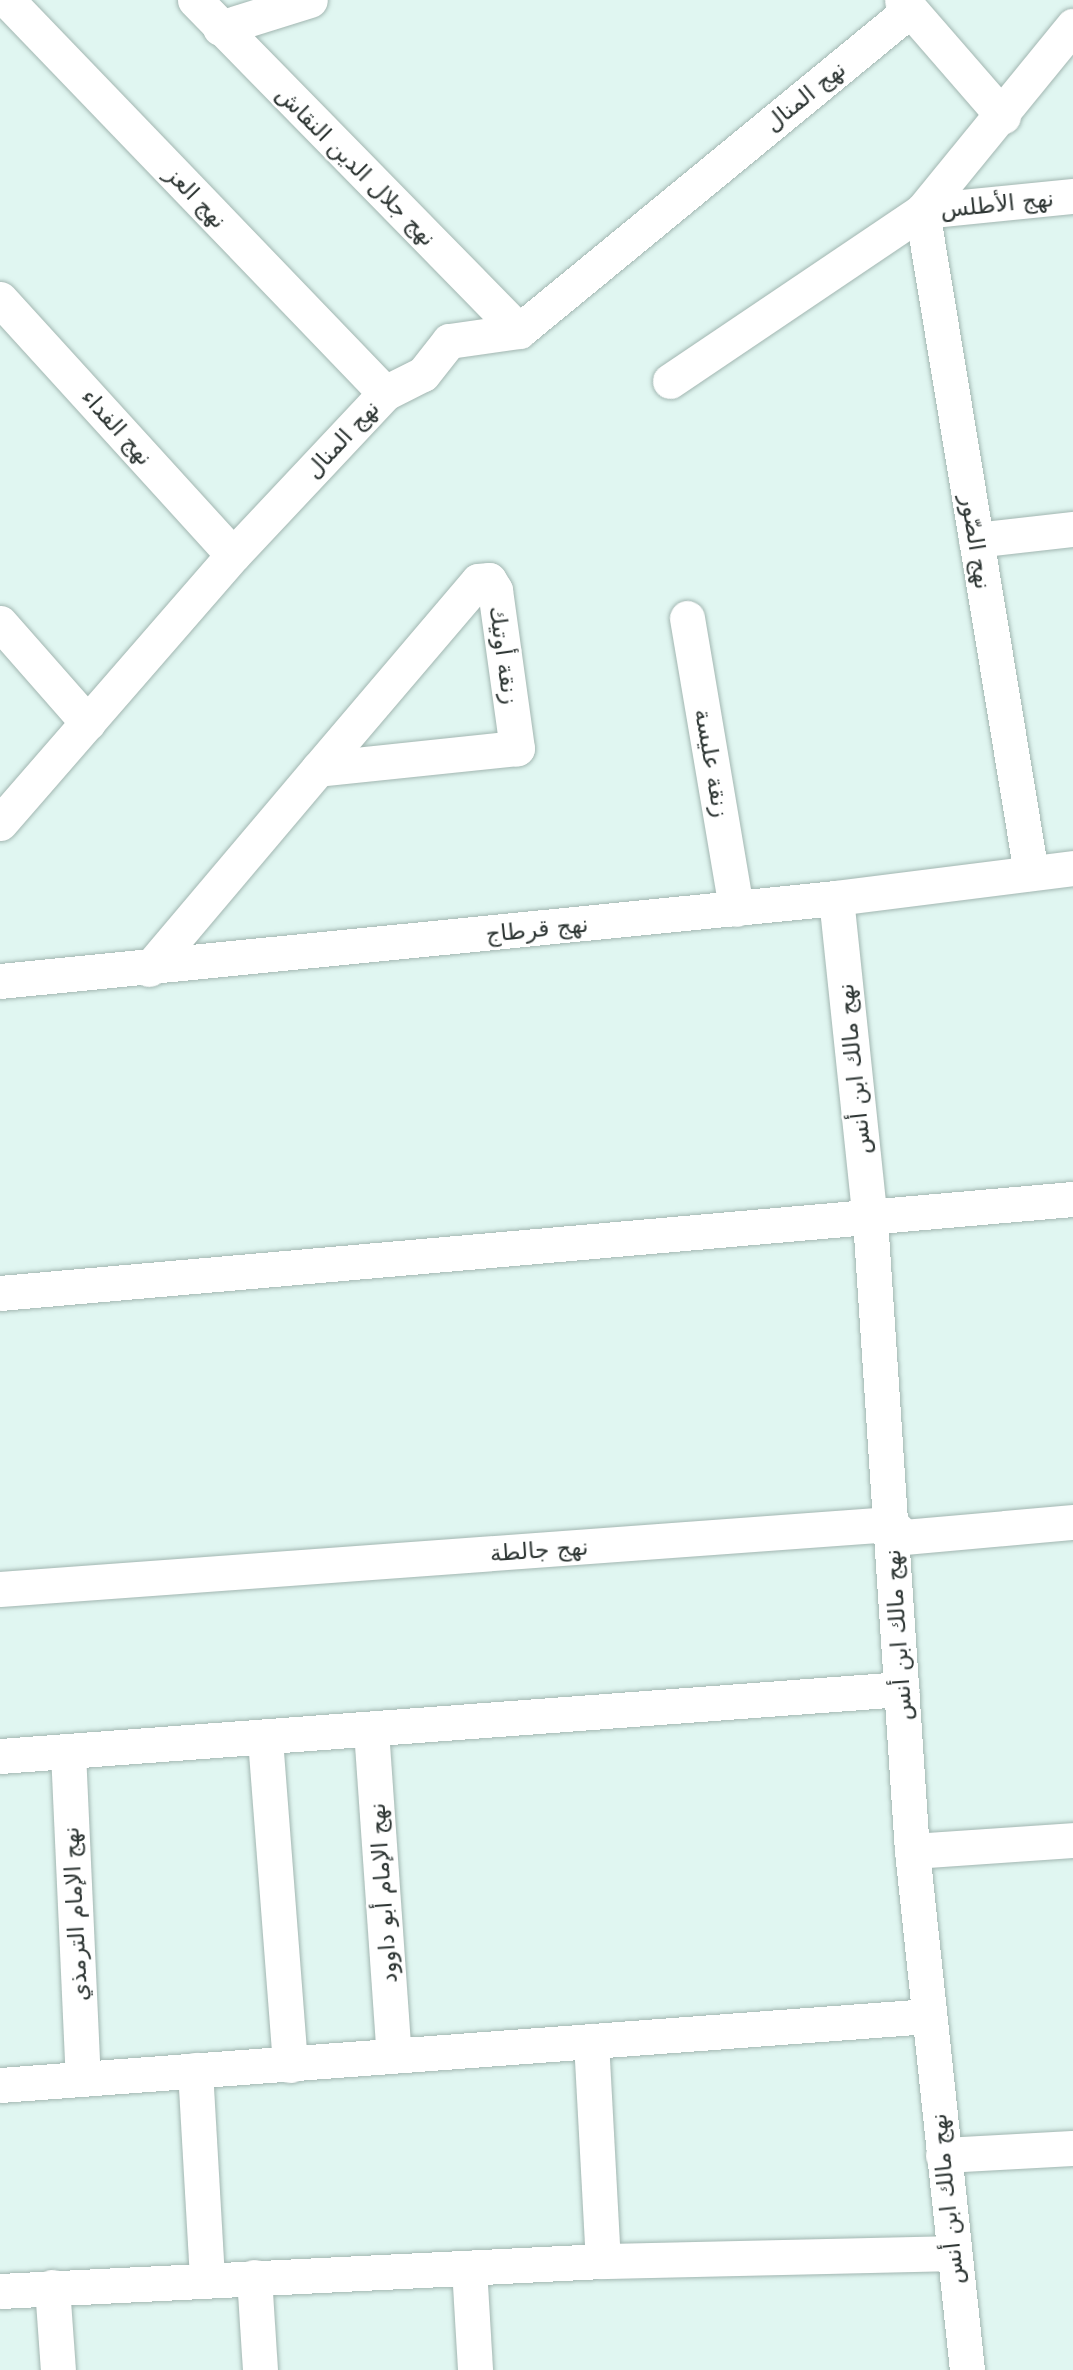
<!DOCTYPE html>
<meta charset="utf-8">
<style>
body{margin:0}
#map{position:relative;width:1073px;height:2370px;overflow:hidden;background:#e0f6f1;font-family:"DejaVu Sans",Vazirmatn,sans-serif}
div>[style]{position:absolute}
.roads{filter:drop-shadow(0 0 2px #a2b6b1) drop-shadow(0 0 2px #a2b6b1)}
.minor>*{height:35px;margin:-17.5px;padding:0 17.5px;transform-origin:17.5px;border-radius:17.5px;background:#fff}
span{translate:-50% -50%;white-space:nowrap;text-align:center;line-height:1.15;-webkit-text-stroke:5px #fff;paint-order:stroke}
.street-label{font-size:23px;color:#2e3634}
</style>
<div id="map">
<div class="roads">
<div class="minor">
<div style="left:7px;top:0;width:545px;rotate:46.11deg"></div>
<div style="left:195px;top:0;width:463px;rotate:45.6deg"></div>
<div style="left:902px;top:0;width:154px;rotate:49deg"></div>
<div style="left:220px;top:28px;width:94px;rotate:-17.3deg"></div>
<div style="left:922px;top:211px;width:671px;rotate:80.65deg"></div>
<div style="left:922px;top:211px;width:152px;rotate:-5.7deg"></div>
<div style="left:0;top:299px;width:346px;rotate:47.7deg"></div>
<div style="left:670px;top:381px;width:304px;rotate:-34deg"></div>
<div style="left:922px;top:211px;width:239px;rotate:-50.8deg"></div>
<div style="left:976px;top:540px;width:98px;rotate:-6.5deg"></div>
<div style="left:687px;top:618px;width:295px;rotate:80.4deg"></div>
<div style="left:0;top:623px;width:133px;rotate:48.7deg"></div>
<div style="left:0;top:823px;width:355px;rotate:-49deg"></div>
<div style="left:233px;top:555px;width:222px;rotate:-46.8deg"></div>
<div style="left:385px;top:393px;width:42px;rotate:-26.6deg"></div>
<div style="left:423px;top:374px;width:42px;rotate:-51.8deg"></div>
<div style="left:449px;top:341px;width:71px;rotate:-8.1deg"></div>
<div style="left:519px;top:331px;width:506px;rotate:-39.39deg"></div>
<div style="left:836px;top:898px;width:323px;rotate:84deg"></div>
<div style="left:870px;top:1219px;width:633px;rotate:86.2deg"></div>
<div style="left:912px;top:1851px;width:522px;rotate:83.95deg"></div>
<div style="left:149px;top:969px;width:262px;rotate:-49.8deg"></div>
<div style="left:318px;top:769px;width:247px;rotate:-49.6deg"></div>
<div style="left:478px;top:581px;width:11px;rotate:-5deg"></div>
<div style="left:489px;top:580px;width:12px;rotate:59deg"></div>
<div style="left:495px;top:590px;width:160px;rotate:82.1deg"></div>
<div style="left:517px;top:748px;width:200px;rotate:174deg"></div>
<div style="left:0;top:981px;width:840px;rotate:-5.67deg"></div>
<div style="left:836px;top:898px;width:239px;rotate:-7.2deg"></div>
<div style="left:0;top:1293px;width:1077px;rotate:-5.01deg"></div>
<div style="left:0;top:1589px;width:893px;rotate:-4.17deg"></div>
<div style="left:891px;top:1524px;width:18px;rotate:45deg"></div>
<div style="left:904px;top:1537px;width:170px;rotate:-5.1deg"></div>
<div style="left:371px;top:1730px;width:326px;rotate:86deg"></div>
<div style="left:265px;top:1739px;width:327px;rotate:85.6deg"></div>
<div style="left:68px;top:1752px;width:325px;rotate:87.4deg"></div>
<div style="left:0;top:1756px;width:904px;rotate:-4.25deg"></div>
<div style="left:912px;top:1851px;width:161px;rotate:-3.9deg"></div>
<div style="left:591px;top:2041px;width:220px;rotate:86.9deg"></div>
<div style="left:195px;top:2070px;width:209px;rotate:86.7deg"></div>
<div style="left:0;top:2085px;width:932px;rotate:-4.25deg"></div>
<div style="left:943px;top:2155px;width:130px;rotate:-3.1deg"></div>
<div style="left:469px;top:2268px;width:102px;rotate:86.6deg"></div>
<div style="left:254px;top:2277px;width:93px;rotate:86.3deg"></div>
<div style="left:52px;top:2287px;width:83px;rotate:85.9deg"></div>
<div style="left:0;top:2291px;width:604px;rotate:-2.85deg"></div>
<div style="left:603px;top:2261px;width:348px;rotate:-1.3deg"></div>
</div>
</div>
<div class="street-label">
<span style="left:805px;top:96px;rotate:-39deg">نهج المنال</span>
<span style="left:356px;top:166px;rotate:45deg">نهج جلال الدين النقاش</span>
<span style="left:196px;top:197px;rotate:46deg">نهج العز</span>
<span style="left:997px;top:204px;rotate:-6deg">نهج الأطلس</span>
<span style="left:117px;top:427px;rotate:48deg">نهج الفداء</span>
<span style="left:342px;top:439px;rotate:-47deg">نهج المنال</span>
<span style="left:976px;top:542px;rotate:81deg">نهج الصّور</span>
<span style="left:504px;top:655px;rotate:82deg">زنقة أوتيك</span>
<span style="left:712px;top:763px;rotate:80deg">زنقة عليسة</span>
<span style="left:537px;top:929px;rotate:-6deg">نهج قرطاج</span>
<span style="left:854px;top:1069px;rotate:-96deg">نهج مالك ابن أنس</span>
<span style="left:539px;top:1550px;rotate:-4deg">نهج جالطة</span>
<span style="left:898px;top:1635px;rotate:-94deg">نهج مالك ابن أنس</span>
<span style="left:383px;top:1893px;rotate:-94deg">نهج الإمام أبو داوود</span>
<span style="left:75px;top:1914px;rotate:-93deg">نهج الإمام الترمذي</span>
<span style="left:947px;top:2199px;rotate:-96deg">نهج مالك ابن أنس</span>
</div>
</div>
